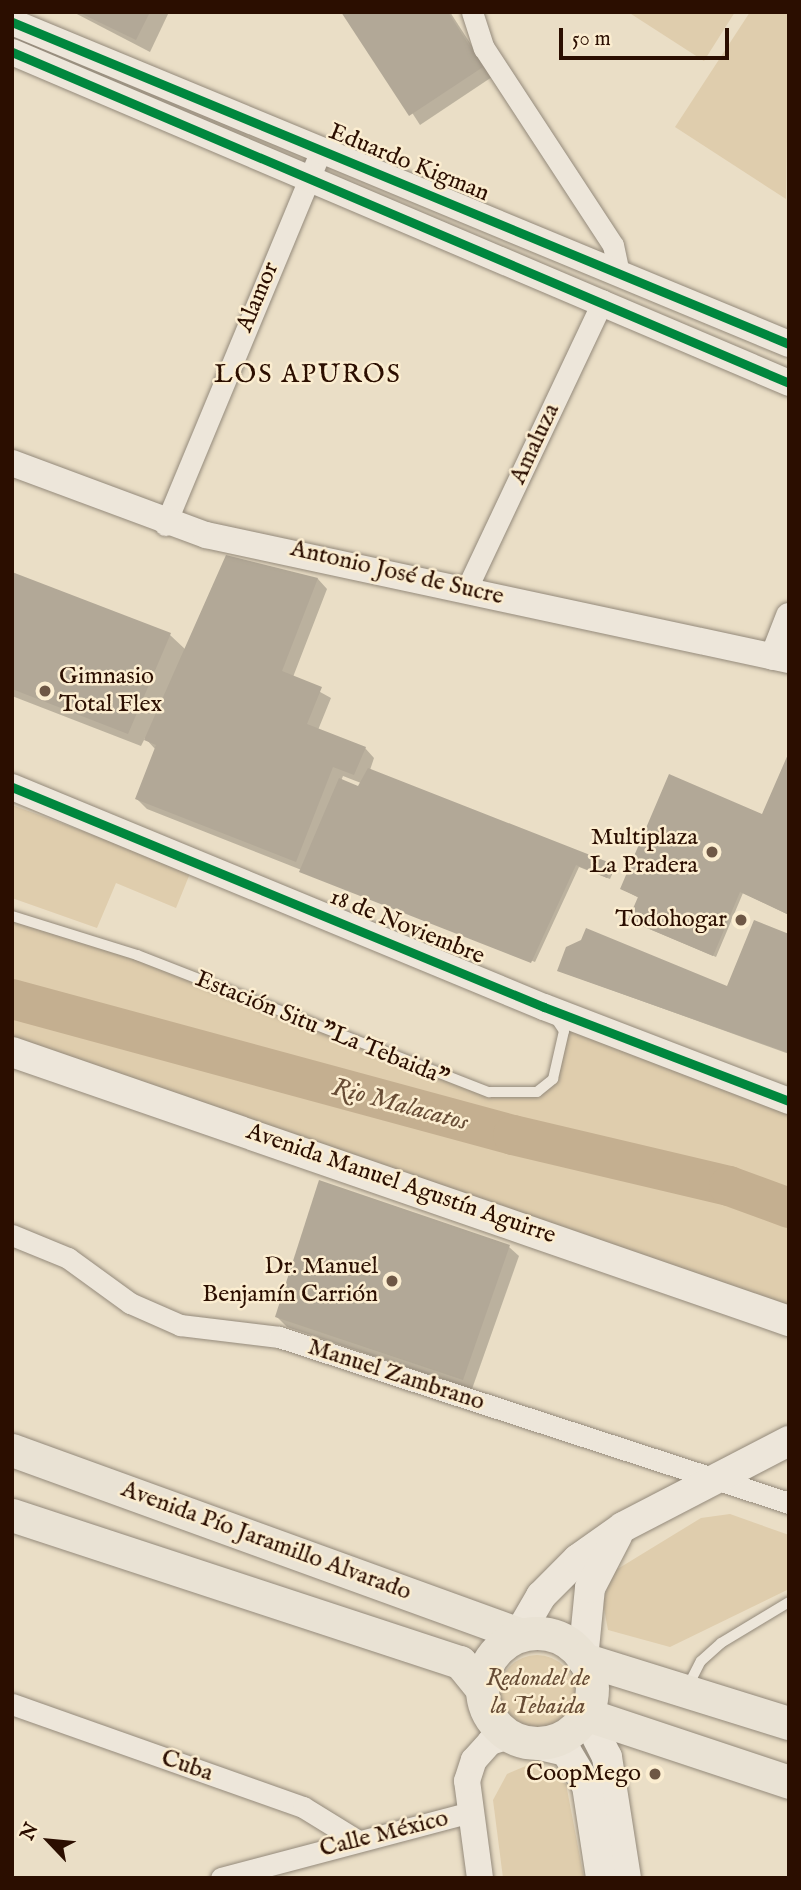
<!DOCTYPE html>
<meta charset="utf-8">
<style>
body{margin:0}
#map{position:relative;width:801px;height:1890px;overflow:hidden;background:#eadec6;font-family:"IM FELL English",serif}
div>[style]{position:absolute}
.green>*{inset:0;background:#dfcdad}
.round{border-radius:50%}
.shadow>*{inset:0;background:#0003}
.river>*{height:40px;margin:-20px;padding:0 20px;transform-origin:20px;border-radius:20px;background:#c4af90}
.building>*{inset:0;background:#b2a897}
.roads{filter:drop-shadow(0 0 2px #948a7b) drop-shadow(0 0 2px #948a7b)}
.service>*{height:10px;margin:-5px;padding:0 5px;transform-origin:5px;border-radius:5px;background:#ede6da}
.minor>*{height:21px;margin:-10.5px;padding:0 10.5px;transform-origin:10.5px;border-radius:10.5px;background:#ede6da}
.tertiary>*{height:26px;margin:-13px;padding:0 13px;transform-origin:13px;border-radius:13px;background:#ede6da}
.secondary>*{height:30px;margin:-15px;padding:0 15px;transform-origin:15px;border-radius:15px;background:#ede6da}
.primary>*{height:33px;margin:-16.5px;padding:0 16.5px;transform-origin:16.5px;border-radius:16.5px;background:#e9e2d4}
.primary>.ring{margin:-16.5px;padding:0;box-sizing:content-box;background:none;border:33px solid #e9e2d4;border-radius:50%}
.cycleway>*{height:9px;margin:-4.5px;padding:0 4.5px;transform-origin:4.5px;border-radius:4.5px;background:#00873e}
.dots>*{width:19px;height:19px;translate:-50% -50%;box-sizing:border-box;border:4px solid #fbedd0;border-radius:50%}
span{translate:-50% -50%;white-space:nowrap;text-align:center;line-height:1.15;-webkit-text-stroke:5px #fbedd0;paint-order:stroke}
.street-label{font-size:24px;color:#2b0e00}
.poi-label{font-size:24px;color:#2b0e00}
.left{translate:0 -50%;text-align:left}
.right{translate:-100% -50%;text-align:right}
.park-label{font-size:24px;color:#674c35;font-style:italic}
.neighbourhood-label{font-size:26px;color:#2b0e00;letter-spacing:2px}
.water-label{font-size:26px;color:#684d36;font-style:italic}
.frame{position:absolute;inset:0;border:14px solid #2b0e00;pointer-events:none}
.north{position:absolute;left:14px;top:1806px;width:70px;height:70px;-webkit-text-stroke:5px #fbedd0;paint-order:stroke;rotate:296deg;font-size:19px;font-weight:700;line-height:28px;text-align:center;color:#2b0e00}
.north::after{content:'';display:block;margin:auto;width:24px;height:32px;background:#2b0e00;clip-path:polygon(50% 0,100% 100%,50% 72%,0 100%)}
.scale{position:absolute;left:559px;top:28px;width:170px;height:32px;box-sizing:border-box;border:4px solid #2b0e00;border-top:0;padding-left:9px;font-size:21px;line-height:24px;white-space:nowrap;color:#2b0e00;-webkit-text-stroke:5px #fbedd0;paint-order:stroke}
</style>
<div id="map">
<div class="green">
<div style="clip-path:polygon(628px 12px,735px 12px,704px 61px)"></div>
<div style="clip-path:polygon(750px 12px,789px 12px,786px 199px,675px 127px)"></div>
<div style="clip-path:polygon(12px 805px,191px 871px,176px 908px,116px 883px,97px 928px,12px 898px)"></div>
<div style="clip-path:polygon(12px 917px,137px 955px,460px 1084px,537px 1092px,553px 1079px,564px 1031px,555px 1017px,789px 1101px,789px 1321px,12px 1052px)"></div>
<div style="clip-path:polygon(730px 1514px,789px 1535px,789px 1589px,670px 1647px,608px 1630px,603px 1603px,611px 1573px,701px 1518px)"></div>
<div class="round" style="left:499px;top:1655px;width:76px;height:76px"></div>
<div style="clip-path:polygon(528px 1765px,566px 1784px,584px 1878px,503px 1878px,493px 1800px,507px 1774px)"></div>
</div>
<div class="shadow">
<div style="clip-path:polygon(73px 12px,169px 12px,150px 52px)"></div>
<div style="clip-path:polygon(347px 12px,450px 12px,492px 77px,420px 125px)"></div>
<div style="clip-path:polygon(evenodd,227px 557px,318px 579px,327px 589px,293px 677px,331px 698px,318px 730px,365px 748px,374px 758px,370px 770px,615px 868px,610px 879px,579px 867px,535px 962px,147px 809px,137px 799px,156px 750px,145px 738px,141px 746px,12px 696px,12px 574px,170px 635px,186px 650px,227px 557px,343px 776px,361px 783px,358px 788px,341px 781px,343px 776px)"></div>
<div style="clip-path:polygon(789px 756px,789px 915px,743px 893px,716px 957px,633px 922px,639px 898px,622px 889px,763px 816px)"></div>
<div style="clip-path:polygon(789px 936px,789px 1054px,559px 971px,728px 988px)"></div>
<div style="clip-path:polygon(509px 1247px,519px 1256px,472px 1389px,287px 1327px,277px 1317px)"></div>
</div>
<div class="river">
<div style="left:12px;top:999px;width:519px;rotate:15.19deg"></div>
<div style="left:513px;top:1135px;width:222px;rotate:13.3deg"></div>
<div style="left:729px;top:1186px;width:64px;rotate:20.1deg"></div>
</div>
<div class="building">
<div style="clip-path:polygon(78px 12px,150px 12px,136px 40px)"></div>
<div style="clip-path:polygon(341px 12px,448px 12px,483px 67px,409px 116px)"></div>
<div style="clip-path:polygon(226px 555px,318px 578px,282px 671px,322px 687px,307px 724px,366px 747px,354px 775px,333px 767px,296px 862px,135px 799px,156px 745px,144px 740px)"></div>
<div style="clip-path:polygon(12px 572px,171px 633px,128px 734px,12px 689px)"></div>
<div style="clip-path:polygon(789px 752px,789px 915px,740px 892px,713px 956px,628px 920px,638px 897px,620px 889px,669px 774px,762px 814px)"></div>
<div style="clip-path:polygon(368px 768px,613px 864px,607px 878px,576px 865px,531px 963px,299px 872px,339px 778px,358px 786px)"></div>
<div style="clip-path:polygon(754px 920px,789px 934px,789px 1053px,557px 971px,566px 947px,581px 940px,586px 928px,727px 986px)"></div>
<div style="clip-path:polygon(319px 1180px,510px 1245px,463px 1380px,275px 1317px)"></div>
</div>
<div class="roads">
<div class="service">
<div style="left:12px;top:916px;width:131px;rotate:17.3deg"></div>
<div style="left:137px;top:955px;width:378px;rotate:21.3deg"></div>
<div style="left:489px;top:1092px;width:48px"></div>
<div style="left:537px;top:1092px;width:21px;rotate:-39deg"></div>
<div style="left:553px;top:1079px;width:49px;rotate:-77.1deg"></div>
<div style="left:564px;top:1031px;width:18px;rotate:-124deg"></div>
<div style="left:687px;top:1688px;width:30px;rotate:-63deg"></div>
<div style="left:701px;top:1661px;width:27px;rotate:-42deg"></div>
<div style="left:721px;top:1643px;width:79px;rotate:-31.1deg"></div>
</div>
<div class="minor">
<div style="left:472px;top:12px;width:38px;rotate:72deg"></div>
<div style="left:484px;top:48px;width:235px;rotate:56.8deg"></div>
<div style="left:613px;top:245px;width:24px;rotate:78deg"></div>
<div style="left:165px;top:525px;width:408px;rotate:-67.4deg"></div>
<div style="left:467px;top:588px;width:318px;rotate:-64.7deg"></div>
<div style="left:12px;top:1235px;width:61px;rotate:22.3deg"></div>
<div style="left:68px;top:1258px;width:77px;rotate:36deg"></div>
<div style="left:130px;top:1303px;width:55px;rotate:23.7deg"></div>
<div style="left:180px;top:1325px;width:100px;rotate:6.9deg"></div>
<div style="left:279px;top:1337px;width:536px;rotate:18.03deg"></div>
<div style="left:12px;top:1704px;width:309px;rotate:19.5deg"></div>
<div style="left:303px;top:1807px;width:61px;rotate:31.6deg"></div>
<div style="left:221px;top:1878px;width:254px;rotate:-14.8deg"></div>
</div>
<div class="tertiary">
<div style="left:12px;top:22px;width:841px;rotate:22.51deg"></div>
<div style="left:12px;top:52px;width:845px;rotate:23.07deg"></div>
<div style="left:12px;top:463px;width:207px;rotate:20.4deg"></div>
<div style="left:206px;top:535px;width:596px;rotate:12.1deg"></div>
<div style="left:773px;top:657px;width:44px;rotate:-68.7deg"></div>
<div style="left:12px;top:787px;width:576px;rotate:22.47deg"></div>
<div style="left:544px;top:1007px;width:262px;rotate:21deg"></div>
<div style="left:480px;top:1878px;width:98px;rotate:-97.6deg"></div>
<div style="left:467px;top:1781px;width:22px;rotate:-72deg"></div>
<div style="left:474px;top:1760px;width:24px;rotate:-48deg"></div>
<div style="left:490px;top:1742px;width:21px;rotate:-17deg"></div>
</div>
<div class="secondary">
<div style="left:12px;top:1052px;width:822px;rotate:19.1deg"></div>
<div style="left:519px;top:1634px;width:44px;rotate:-59.9deg"></div>
<div style="left:541px;top:1596px;width:52px;rotate:-45deg"></div>
<div style="left:578px;top:1559px;width:55px;rotate:-35.4deg"></div>
<div style="left:623px;top:1527px;width:187px;rotate:-27.4deg"></div>
<div style="left:583px;top:1659px;width:71px;rotate:-84.4deg"></div>
<div style="left:590px;top:1588px;width:59px;rotate:-62.6deg"></div>
<div style="left:585px;top:1714px;width:48px;rotate:62.9deg"></div>
<div style="left:607px;top:1757px;width:122px;rotate:81.1deg"></div>
<div style="left:535px;top:1744px;width:32px;rotate:13deg"></div>
<div style="left:566px;top:1751px;width:41px;rotate:59deg"></div>
<div style="left:587px;top:1786px;width:93px;rotate:81.3deg"></div>
</div>
<div class="primary">
<div style="left:12px;top:1450px;width:539px;rotate:19.95deg"></div>
<div style="left:12px;top:1515px;width:472px;rotate:18.2deg"></div>
<div style="left:460px;top:1662px;width:35px;rotate:51deg"></div>
<div class="ring" style="left:482px;top:1633px;width:77px;height:77px"></div>
<div style="left:583px;top:1659px;width:216px;rotate:17.3deg"></div>
<div style="left:585px;top:1714px;width:215px;rotate:18.4deg"></div>
</div>
</div>
<div class="cycleway">
<div style="left:12px;top:22px;width:841px;rotate:22.51deg"></div>
<div style="left:12px;top:52px;width:845px;rotate:23.07deg"></div>
<div style="left:12px;top:787px;width:576px;rotate:22.47deg"></div>
<div style="left:544px;top:1007px;width:262px;rotate:21deg"></div>
</div>
<div class="dots">
<div style="left:45px;top:691px;background:#6e5745"></div>
<div style="left:712px;top:852px;background:#6e5745"></div>
<div style="left:741px;top:920px;background:#6e5745"></div>
<div style="left:392px;top:1281px;background:#6e5745"></div>
<div style="left:655px;top:1774px;background:#6e5745"></div>
</div>
<div class="street-label">
<span style="left:409px;top:163px;rotate:22deg">Eduardo Kigman</span>
<span style="left:258px;top:297px;rotate:-67deg">Alamor</span>
<span style="left:535px;top:444px;rotate:-65deg">Amaluza</span>
<span style="left:397px;top:573px;rotate:13deg">Antonio José de Sucre</span>
<span style="left:407px;top:927px;rotate:22deg">18 de Noviembre</span>
<span style="left:322px;top:1029px;rotate:22deg">Estación Situ "La Tebaida"</span>
<span style="left:401px;top:1184px;rotate:19deg">Avenida Manuel Agustín Aguirre</span>
<span style="left:396px;top:1375px;rotate:18deg">Manuel Zambrano</span>
<span style="left:266px;top:1541px;rotate:20deg">Avenida Pío Jaramillo Alvarado</span>
<span style="left:187px;top:1766px;rotate:19deg">Cuba</span>
<span style="left:384px;top:1834px;rotate:-14deg">Calle México</span>
</div>
<div class="poi-label">
<span class="left" style="left:59px;top:691px">Gimnasio<br>Total Flex</span>
<span class="right" style="left:698px;top:852px">Multiplaza<br>La Pradera</span>
<span class="right" style="left:727px;top:920px">Todohogar</span>
<span class="right" style="left:378px;top:1281px">Dr. Manuel<br>Benjamín Carrión</span>
<span class="right" style="left:641px;top:1774px">CoopMego</span>
</div>
<div class="park-label">
<span style="left:538px;top:1693px">Redondel de<br>la Tebaida</span>
</div>
<div class="neighbourhood-label">
<span style="left:308px;top:375px">LOS APUROS</span>
</div>
<div class="water-label">
<span style="left:400px;top:1105px;rotate:15deg">Rio Malacatos</span>
</div>
<div class="frame"></div>
<div class="north">N</div>
<div class="scale">50 m</div>
</div>
